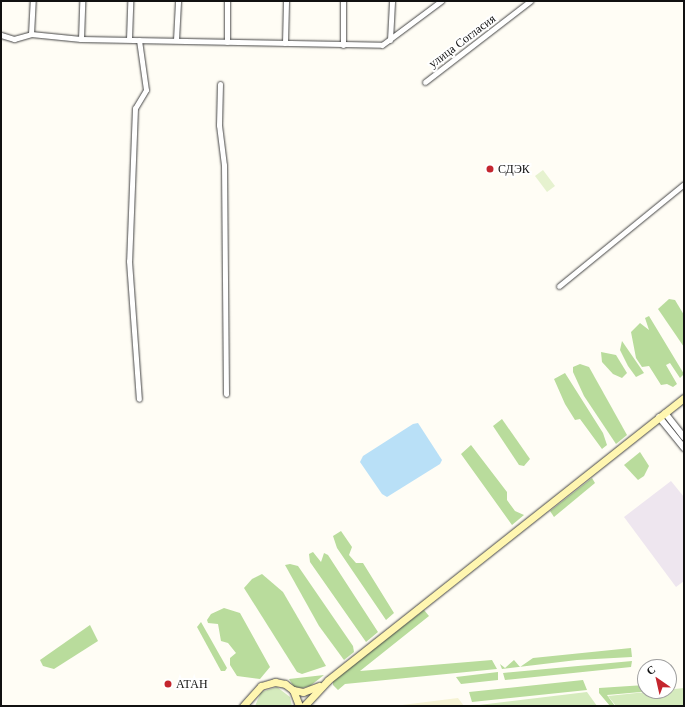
<!DOCTYPE html>
<meta charset="utf-8">
<style>
body{margin:0}
#map{position:relative;width:685px;height:707px;overflow:hidden;background:#fffdf5;font-family:"Libre Baskerville",serif}
div>[style]{position:absolute}
.industrial>*{inset:0;background:#eee6ef}
.farmland>*{inset:0;background:#f6f3d4}
.green>*{inset:0;background:#d5ebbd}
.forest>*{inset:0;background:#b9dc9c}
.pitch>*{inset:0;background:#e6f2cf}
.water>*{inset:0;background:#b9e0f7}
.roads{filter:drop-shadow(0 0 1px #444) drop-shadow(0 0 1px #444)}
.minor>*{height:5px;margin:-2.5px;padding:0 2.5px;transform-origin:2.5px;border-radius:2.5px;background:#fff}
.tertiary>*{height:6px;margin:-3px;padding:0 3px;transform-origin:3px;border-radius:3px;background:#fff}
.secondary>*{height:7px;margin:-3.5px;padding:0 3.5px;transform-origin:3.5px;border-radius:3.5px;background:#fff6b0}
.dots>*{width:11px;height:11px;translate:-50% -50%;box-sizing:border-box;border:2px solid #fff;border-radius:50%}
span{translate:-50% -50%;white-space:nowrap;text-align:center;line-height:1.15;-webkit-text-stroke:4px #fff;paint-order:stroke}
.street-label{font-size:12px;color:#111}
.poi-label{font-size:12px;color:#111}
.left{translate:0 -50%;text-align:left}
.frame{position:absolute;inset:0;border:2px solid #111;pointer-events:none}
.north{position:absolute;left:637px;top:659px;width:40px;height:40px;box-sizing:border-box;background:#fff;border:1px solid #a0a0a0;border-radius:50%;rotate:326deg;font-size:11px;font-weight:700;line-height:16px;text-align:center;color:#111}
.north::after{content:'';display:block;margin:auto;width:14px;height:18px;background:#c4262e;clip-path:polygon(50% 0,100% 100%,50% 72%,0 100%)}
</style>
<div id="map">
<div class="industrial">
<div style="clip-path:polygon(671px 481px,684px 497px,684px 581px,676px 587px,624px 517px)"></div>
</div>
<div class="farmland">
<div style="clip-path:polygon(458px 698px,464px 706px,394px 706px)"></div>
</div>
<div class="green">
<div style="clip-path:polygon(277px 687px,290px 697px,292px 706px,255px 706px,261px 692px)"></div>
<div style="clip-path:polygon(684px 688px,684px 706px,616px 706px,608px 696px)"></div>
<div style="clip-path:polygon(587px 692px,597px 706px,479px 705px)"></div>
</div>
<div class="forest">
<div style="clip-path:polygon(669px 299px,675px 300px,684px 315px,684px 347px,658px 309px)"></div>
<div style="clip-path:polygon(649px 316px,684px 374px,680px 378px,670px 363px,666px 365px,677px 384px,673px 387px,667px 384px,661px 385px,649px 366px,642px 367px,636px 358px,631px 332px,640px 323px,649px 330px,645px 318px)"></div>
<div style="clip-path:polygon(622px 341px,644px 373px,636px 377px,628px 366px,620px 350px)"></div>
<div style="clip-path:polygon(601px 352px,616px 355px,627px 373px,622px 378px,613px 374px,602px 362px)"></div>
<div style="clip-path:polygon(580px 364px,589px 367px,627px 435px,616px 444px,584px 396px,573px 372px,573px 367px)"></div>
<div style="clip-path:polygon(565px 373px,603px 433px,607px 445px,602px 449px,580px 419px,575px 420px,565px 404px,554px 379px)"></div>
<div style="clip-path:polygon(502px 419px,530px 459px,524px 466px,519px 465px,493px 426px)"></div>
<div style="clip-path:polygon(471px 445px,507px 492px,507px 500px,515px 511px,524px 515px,512px 525px,461px 454px)"></div>
<div style="clip-path:polygon(640px 452px,649px 466px,644px 476px,638px 480px,624px 465px)"></div>
<div style="clip-path:polygon(592px 478px,595px 483px,554px 517px,550px 511px)"></div>
<div style="clip-path:polygon(341px 531px,352px 547px,349px 555px,356px 563px,363px 563px,394px 613px,386px 620px,337px 548px,333px 536px)"></div>
<div style="clip-path:polygon(313px 552px,321px 562px,324px 553px,328px 555px,378px 632px,366px 642px,310px 562px,309px 554px)"></div>
<div style="clip-path:polygon(290px 564px,298px 566px,353px 646px,354px 652px,344px 660px,319px 626px,285px 565px)"></div>
<div style="clip-path:polygon(262px 574px,283px 592px,326px 666px,302px 674px,297px 672px,244px 588px,252px 579px)"></div>
<div style="clip-path:polygon(224px 608px,240px 613px,270px 667px,260px 679px,237px 676px,230px 665px,230px 658px,236px 653px,228px 643px,221px 641px,218px 624px,208px 623px,207px 620px,211px 614px)"></div>
<div style="clip-path:polygon(424px 610px,429px 616px,360px 671px,492px 660px,497px 669px,345px 684px,338px 690px,333px 685px,333px 680px)"></div>
<div style="clip-path:polygon(201px 622px,227px 668px,225px 671px,221px 671px,197px 627px)"></div>
<div style="clip-path:polygon(90px 625px,98px 641px,54px 669px,43px 666px,40px 660px)"></div>
<div style="clip-path:polygon(631px 648px,632px 657px,577px 660px,502px 669px,500px 664px,505px 668px,514px 660px,520px 667px,533px 658px)"></div>
<div style="clip-path:polygon(632px 661px,631px 667px,505px 680px,503px 673px)"></div>
<div style="clip-path:polygon(498px 672px,498px 680px,461px 684px,456px 677px)"></div>
<div style="clip-path:polygon(324px 675px,310px 686px,302px 688px,294px 687px,289px 679px)"></div>
<div style="clip-path:polygon(583px 680px,587px 690px,472px 702px,469px 692px)"></div>
<div style="clip-path:polygon(645px 685px,645px 691px,652px 691px,607px 695px,615px 706px,610px 706px,599px 693px,599px 688px)"></div>
</div>
<div class="pitch">
<div style="clip-path:polygon(543px 170px,555px 186px,547px 192px,535px 176px)"></div>
</div>
<div class="water">
<div style="clip-path:polygon(418px 423px,442px 460px,440px 464px,387px 497px,382px 494px,360px 462px,363px 456px,413px 424px)"></div>
</div>
<div class="roads">
<div class="minor">
<div style="left:227px;top:1px;width:41px;rotate:90deg"></div>
<div style="left:31px;top:34px;width:33px;rotate:-87deg"></div>
<div style="left:1px;top:35px;width:14px;rotate:17deg"></div>
<div style="left:14px;top:39px;width:18px;rotate:-16deg"></div>
<div style="left:31px;top:34px;width:50px;rotate:5.7deg"></div>
<div style="left:81px;top:39px;width:301px;rotate:1.1deg"></div>
<div style="left:382px;top:45px;width:74px;rotate:-36.7deg"></div>
<div style="left:81px;top:39px;width:38px;rotate:-88deg"></div>
<div style="left:129px;top:39px;width:38px;rotate:-88deg"></div>
<div style="left:139px;top:40px;width:50px;rotate:82deg"></div>
<div style="left:146px;top:90px;width:21px;rotate:121deg"></div>
<div style="left:135px;top:108px;width:153px;rotate:92.2deg"></div>
<div style="left:129px;top:261px;width:138px;rotate:85.9deg"></div>
<div style="left:176px;top:40px;width:39px;rotate:-87deg"></div>
<div style="left:390px;top:40px;width:39px;rotate:-87deg"></div>
<div style="left:285px;top:43px;width:42px;rotate:-88.6deg"></div>
<div style="left:343px;top:45px;width:44px;rotate:-90deg"></div>
<div style="left:425px;top:82px;width:133px;rotate:-37.6deg"></div>
<div style="left:220px;top:84px;width:41px;rotate:91.4deg"></div>
<div style="left:219px;top:125px;width:40px;rotate:82.9deg"></div>
<div style="left:224px;top:165px;width:229px;rotate:89.5deg"></div>
<div style="left:559px;top:286px;width:161px;rotate:-39.2deg"></div>
</div>
<div class="tertiary">
<div style="left:665px;top:413px;width:31px;rotate:52deg"></div>
<div style="left:659px;top:417px;width:40px;rotate:51deg"></div>
</div>
<div class="secondary">
<div style="left:293px;top:690px;width:10px;rotate:11deg"></div>
<div style="left:303px;top:692px;width:17px;rotate:-21deg"></div>
<div style="left:243px;top:706px;width:27px;rotate:-48deg"></div>
<div style="left:261px;top:686px;width:15px;rotate:-16deg"></div>
<div style="left:275px;top:682px;width:10px;rotate:11deg"></div>
<div style="left:285px;top:684px;width:10px;rotate:37deg"></div>
<div style="left:293px;top:690px;width:17px;rotate:69deg"></div>
<div style="left:304px;top:706px;width:35px;rotate:-47deg"></div>
<div style="left:328px;top:680px;width:454px;rotate:-38.4deg"></div>
</div>
</div>
<div class="dots">
<div style="left:490px;top:169px;background:#c4262e"></div>
<div style="left:168px;top:684px;background:#c4262e"></div>
</div>
<div class="street-label">
<span style="left:462px;top:41px;rotate:-37deg">улица Согласия</span>
</div>
<div class="poi-label">
<span class="left" style="left:498px;top:169px">СДЭК</span>
<span class="left" style="left:176px;top:684px">АТАН</span>
</div>
<div class="frame"></div>
<div class="north">С</div>
</div>
